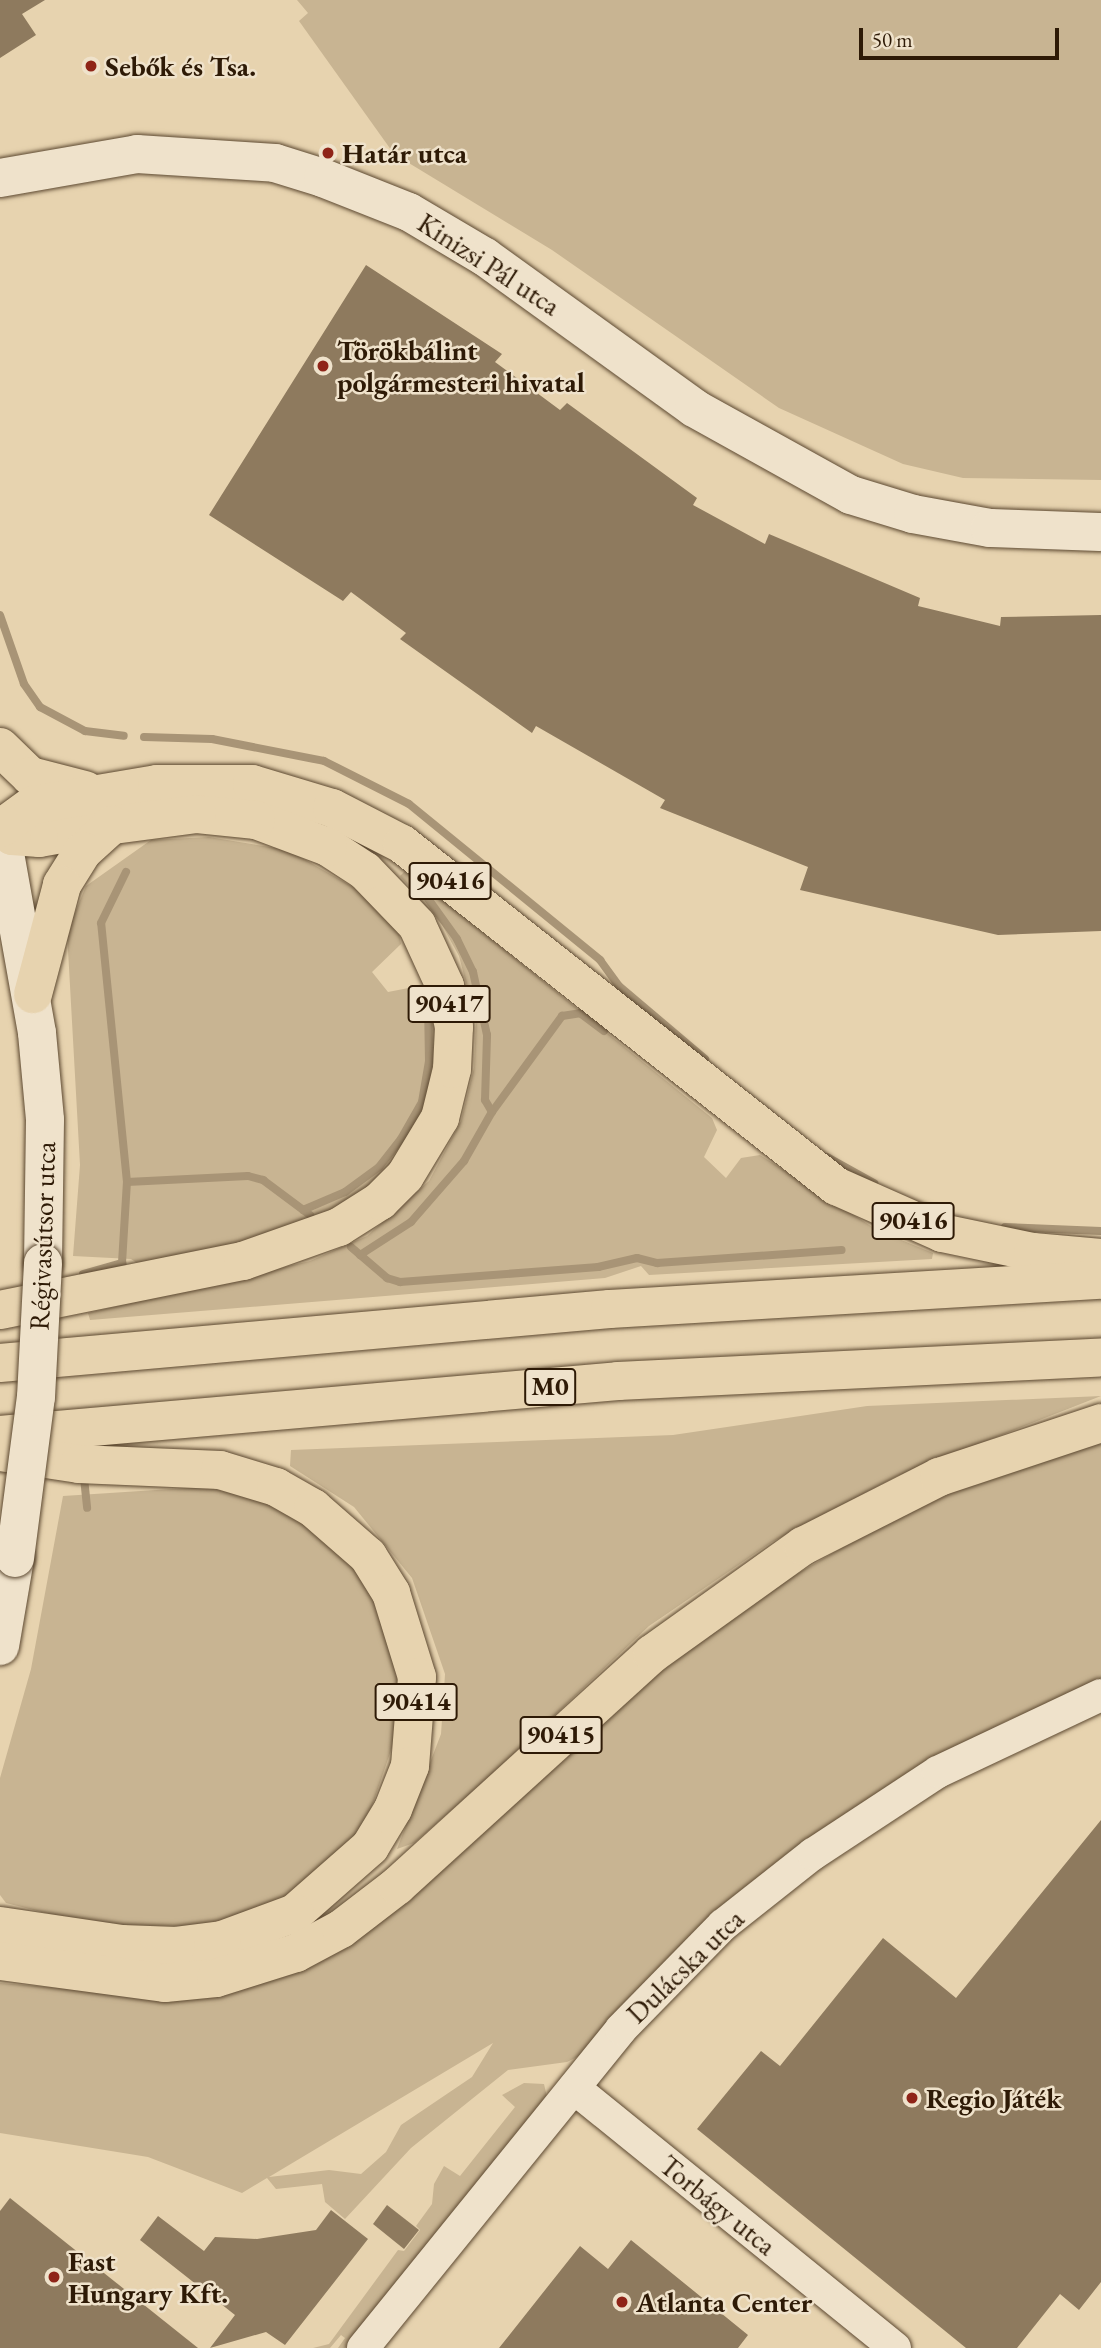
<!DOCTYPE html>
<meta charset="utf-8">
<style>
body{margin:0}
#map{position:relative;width:1101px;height:2348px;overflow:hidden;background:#e7d3af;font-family:"EB Garamond",serif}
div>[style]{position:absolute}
.green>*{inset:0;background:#c8b492}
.stream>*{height:8px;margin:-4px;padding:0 4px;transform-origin:4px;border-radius:4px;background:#a89476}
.building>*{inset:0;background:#8e7a5e}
.roads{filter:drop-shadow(0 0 2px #5c4830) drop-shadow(0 0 2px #5c4830)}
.minor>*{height:32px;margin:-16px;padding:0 16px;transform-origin:16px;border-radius:16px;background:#efe2cb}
.tertiary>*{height:38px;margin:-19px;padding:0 19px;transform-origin:19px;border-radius:19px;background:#efe2cb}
.trunk>*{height:38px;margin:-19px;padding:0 19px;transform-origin:19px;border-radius:19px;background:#e7d3af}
.bridges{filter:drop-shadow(0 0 2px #5c4830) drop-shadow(0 0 2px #5c4830)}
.tertiary-bridge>*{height:38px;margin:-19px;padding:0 19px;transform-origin:19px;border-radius:19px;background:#efe2cb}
.dots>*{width:19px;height:19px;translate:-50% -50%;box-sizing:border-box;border:4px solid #efe2cb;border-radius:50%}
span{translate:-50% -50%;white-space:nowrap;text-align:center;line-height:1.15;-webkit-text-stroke:5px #efe2cb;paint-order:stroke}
.shield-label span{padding:2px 5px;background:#efe2cb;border:2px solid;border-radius:5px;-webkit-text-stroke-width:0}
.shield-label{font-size:26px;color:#2e1a06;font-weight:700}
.poi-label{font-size:28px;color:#2e1a06;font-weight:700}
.left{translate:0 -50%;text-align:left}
.street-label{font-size:28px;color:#2e1a06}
.scale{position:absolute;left:859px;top:28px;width:200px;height:32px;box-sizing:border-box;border:4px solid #2e1a06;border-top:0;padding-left:9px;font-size:21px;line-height:24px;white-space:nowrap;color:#2e1a06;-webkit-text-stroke:5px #efe2cb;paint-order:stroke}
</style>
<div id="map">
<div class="green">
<div style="clip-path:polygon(297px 0,1101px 0,1101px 480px,963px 478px,903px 464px,779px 408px,552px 250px,394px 154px,299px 21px,308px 13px)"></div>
<div style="clip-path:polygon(209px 837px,288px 850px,367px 895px,398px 929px,401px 944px,372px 972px,388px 992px,424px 985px,428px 990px,439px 1057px,426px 1114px,394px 1168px,352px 1202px,242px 1242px,140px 1265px,131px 1259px,73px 1256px,80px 1165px,67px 932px,86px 886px,151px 840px)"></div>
<div style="clip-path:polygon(406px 870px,712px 1118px,717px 1130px,704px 1157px,726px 1178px,741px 1158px,760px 1155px,877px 1230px,933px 1253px,932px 1259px,649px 1275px,641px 1266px,605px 1278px,90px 1320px,88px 1313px,310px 1261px,367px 1236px,429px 1181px,461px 1121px,474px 1068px,476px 1021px,459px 956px,442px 925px,400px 876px)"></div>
<div style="clip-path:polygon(1101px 1396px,897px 1476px,772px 1542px,649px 1626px,487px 1779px,414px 1843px,397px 1849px,441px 1734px,445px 1674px,412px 1578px,354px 1507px,290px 1466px,291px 1450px,673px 1435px,867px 1406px)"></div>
<div style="clip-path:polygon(evenodd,1101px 1434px,1101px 1682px,1006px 1721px,897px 1781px,792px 1850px,742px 1890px,581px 2055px,567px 2062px,508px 2070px,411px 2148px,345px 2219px,325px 2202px,322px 2184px,276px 2189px,267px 2178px,242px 2193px,148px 2157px,0 2133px,0 1983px,180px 1998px,267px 1981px,754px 1599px,914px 1506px,1101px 1434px,493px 2043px,472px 2077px,401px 2125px,386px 2152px,361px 2174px,329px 2170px,269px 2177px,493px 2043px)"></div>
<div style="clip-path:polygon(203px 1487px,265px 1499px,316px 1527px,349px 1561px,384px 1611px,401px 1664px,400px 1724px,372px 1806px,352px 1844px,305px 1886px,252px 1917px,186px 1926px,93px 1925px,6px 1903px,0 1895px,0 1778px,31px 1669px,63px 1496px)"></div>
<div style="clip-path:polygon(524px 2083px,544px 2084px,547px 2097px,345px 2348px,338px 2348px,345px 2338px,341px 2335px,330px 2348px,313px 2348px,329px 2344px,398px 2250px,404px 2251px,420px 2230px,416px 2226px,432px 2204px,434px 2184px,444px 2166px,460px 2176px,515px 2107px,502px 2095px)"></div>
</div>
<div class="stream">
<div style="left:0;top:615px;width:73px;rotate:70.8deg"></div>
<div style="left:24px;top:684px;width:28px;rotate:55deg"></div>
<div style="left:40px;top:707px;width:51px;rotate:28.1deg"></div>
<div style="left:85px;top:731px;width:39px;rotate:7deg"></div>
<div style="left:144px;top:737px;width:68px;rotate:1.7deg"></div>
<div style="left:212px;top:739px;width:114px;rotate:11.1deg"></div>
<div style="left:324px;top:761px;width:95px;rotate:26.8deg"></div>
<div style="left:409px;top:804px;width:247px;rotate:39.2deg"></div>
<div style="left:600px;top:960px;width:32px;rotate:54deg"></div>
<div style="left:619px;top:986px;width:113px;rotate:40.3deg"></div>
<div style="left:492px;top:1112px;width:119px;rotate:-53.9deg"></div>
<div style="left:562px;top:1016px;width:18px;rotate:-9deg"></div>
<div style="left:580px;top:1013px;width:30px;rotate:37deg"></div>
<div style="left:827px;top:1157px;width:54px;rotate:29deg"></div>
<div style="left:127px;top:1182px;width:121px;rotate:-2.8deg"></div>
<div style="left:248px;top:1176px;width:16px;rotate:15deg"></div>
<div style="left:263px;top:1180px;width:59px;rotate:36.7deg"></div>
<div style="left:303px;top:1210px;width:46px;rotate:-23.2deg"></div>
<div style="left:345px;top:1192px;width:42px;rotate:-36.3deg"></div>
<div style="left:379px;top:1167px;width:36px;rotate:-52deg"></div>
<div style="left:401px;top:1139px;width:43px;rotate:-60.4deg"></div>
<div style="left:422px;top:1102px;width:42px;rotate:-80.3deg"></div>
<div style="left:429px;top:1061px;width:59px;rotate:-91deg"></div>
<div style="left:1005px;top:1227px;width:96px;rotate:2.4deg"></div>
<div style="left:351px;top:1247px;width:48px;rotate:40.7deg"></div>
<div style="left:387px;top:1278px;width:14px;rotate:17deg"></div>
<div style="left:400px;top:1282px;width:199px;rotate:-4.3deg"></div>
<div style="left:598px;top:1267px;width:40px;rotate:-13deg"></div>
<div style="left:637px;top:1258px;width:21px;rotate:14deg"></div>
<div style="left:657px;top:1263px;width:185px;rotate:-4deg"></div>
<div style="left:360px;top:1255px;width:61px;rotate:-32.9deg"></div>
<div style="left:411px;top:1222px;width:81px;rotate:-49deg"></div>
<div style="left:464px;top:1161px;width:56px;rotate:-60.3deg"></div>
<div style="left:492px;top:1112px;width:14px;rotate:-120deg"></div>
<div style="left:485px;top:1100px;width:65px;rotate:-88.2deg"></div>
<div style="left:487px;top:1035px;width:65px;rotate:-102.5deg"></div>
<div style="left:473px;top:972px;width:37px;rotate:-116deg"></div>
<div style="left:457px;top:939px;width:70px;rotate:-125.7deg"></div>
<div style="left:83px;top:1274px;width:41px;rotate:-15.8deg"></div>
<div style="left:122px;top:1263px;width:81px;rotate:-86.5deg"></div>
<div style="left:127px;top:1182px;width:260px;rotate:-95.7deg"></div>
<div style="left:101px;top:923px;width:57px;rotate:-63.9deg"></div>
<div style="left:84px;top:1478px;width:30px;rotate:84deg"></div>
</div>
<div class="building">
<div style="clip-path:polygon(0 0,45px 0,22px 14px,36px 35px,0 58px)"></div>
<div style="clip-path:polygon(366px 265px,502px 354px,495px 362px,560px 410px,567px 403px,697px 498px,693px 505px,765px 544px,769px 534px,920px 598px,918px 606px,1000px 626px,1001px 617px,1101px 615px,1101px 931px,998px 935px,800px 890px,808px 867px,660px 808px,665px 800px,536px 726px,532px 733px,400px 639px,406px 633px,351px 592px,343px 601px,209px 515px)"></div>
<div style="clip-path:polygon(1101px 1820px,1101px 2282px,1079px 2310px,1060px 2294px,1017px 2348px,966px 2348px,697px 2129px,761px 2051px,780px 2066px,883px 1938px,956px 1998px)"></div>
<div style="clip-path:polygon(10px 2198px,198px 2348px,0 2348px,0 2211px)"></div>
<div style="clip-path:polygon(387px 2205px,419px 2230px,404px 2249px,373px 2224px)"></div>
<div style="clip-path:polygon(331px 2210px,368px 2239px,285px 2345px,266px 2332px,210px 2348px,235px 2315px,140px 2240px,158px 2216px,204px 2251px,215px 2237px,257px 2239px,316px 2230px)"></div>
<div style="clip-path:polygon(631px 2240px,748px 2335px,738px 2348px,499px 2348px,580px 2246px,608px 2269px)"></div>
</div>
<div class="roads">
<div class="minor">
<div style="left:574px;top:2088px;width:413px;rotate:39deg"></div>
<div style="left:363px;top:2348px;width:410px;rotate:-51deg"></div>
<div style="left:621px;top:2029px;width:146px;rotate:-45.6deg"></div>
<div style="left:723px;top:1925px;width:115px;rotate:-38.3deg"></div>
<div style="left:813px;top:1854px;width:149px;rotate:-33.3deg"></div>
<div style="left:938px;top:1772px;width:180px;rotate:-25.3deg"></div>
</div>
<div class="tertiary">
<div style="left:0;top:178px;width:139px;rotate:-9.9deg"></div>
<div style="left:137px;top:154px;width:138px;rotate:3.7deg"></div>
<div style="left:275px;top:163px;width:50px;rotate:17.4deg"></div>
<div style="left:323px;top:178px;width:92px;rotate:21.6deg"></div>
<div style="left:409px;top:212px;width:88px;rotate:30.6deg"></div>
<div style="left:485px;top:257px;width:258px;rotate:35.8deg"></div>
<div style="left:694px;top:408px;width:179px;rotate:29deg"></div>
<div style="left:851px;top:495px;width:65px;rotate:17deg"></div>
<div style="left:913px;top:514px;width:78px;rotate:10.3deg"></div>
<div style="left:990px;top:528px;width:111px;rotate:2.1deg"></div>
<div style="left:0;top:825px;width:211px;rotate:79.9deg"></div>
<div style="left:37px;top:1033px;width:87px;rotate:84.7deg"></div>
<div style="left:45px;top:1120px;width:143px;rotate:90.8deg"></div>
<div style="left:0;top:1646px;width:89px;rotate:-80.3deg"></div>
</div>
<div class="trunk">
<div style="left:0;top:747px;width:42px;rotate:44deg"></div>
<div style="left:30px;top:776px;width:57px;rotate:14.3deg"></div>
<div style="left:112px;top:825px;width:74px;rotate:169.9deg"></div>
<div style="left:39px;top:838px;width:27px;rotate:-176deg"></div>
<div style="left:12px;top:836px;width:14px;rotate:-144deg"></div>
<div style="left:1px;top:828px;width:39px;rotate:-36deg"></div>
<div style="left:33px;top:805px;width:126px;rotate:-9.6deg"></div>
<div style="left:157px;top:784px;width:95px"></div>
<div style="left:252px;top:784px;width:84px;rotate:16.7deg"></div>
<div style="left:332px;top:808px;width:79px;rotate:27.2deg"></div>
<div style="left:402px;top:844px;width:553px;rotate:38.24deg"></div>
<div style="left:836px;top:1186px;width:116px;rotate:23.9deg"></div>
<div style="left:942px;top:1233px;width:93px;rotate:11.8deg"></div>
<div style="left:1033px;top:1252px;width:68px;rotate:5deg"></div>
<div style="left:0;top:1310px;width:248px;rotate:-11.4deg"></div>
<div style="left:243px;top:1261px;width:102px;rotate:-19.5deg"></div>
<div style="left:339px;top:1227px;width:49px;rotate:-32.4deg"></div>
<div style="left:380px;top:1201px;width:35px;rotate:-45deg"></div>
<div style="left:405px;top:1176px;width:68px;rotate:-58.9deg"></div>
<div style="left:440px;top:1118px;width:50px;rotate:-76.2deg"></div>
<div style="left:452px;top:1069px;width:42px;rotate:-87.3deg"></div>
<div style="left:454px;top:1027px;width:42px;rotate:-102.4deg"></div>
<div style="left:445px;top:986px;width:67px;rotate:-114.7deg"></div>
<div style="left:417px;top:925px;width:75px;rotate:-133.9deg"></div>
<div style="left:365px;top:871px;width:44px;rotate:-147deg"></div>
<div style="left:328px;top:847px;width:77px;rotate:-159.4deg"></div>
<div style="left:256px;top:820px;width:59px;rotate:-174.2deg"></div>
<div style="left:197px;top:814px;width:86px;rotate:172.6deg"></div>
<div style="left:112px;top:825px;width:39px;rotate:138deg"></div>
<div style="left:83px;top:851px;width:40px;rotate:122deg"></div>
<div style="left:62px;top:885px;width:113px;rotate:104.9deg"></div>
<div style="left:0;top:1363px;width:612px;rotate:-5.06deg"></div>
<div style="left:610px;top:1309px;width:492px;rotate:-3.4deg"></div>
<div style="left:0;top:1435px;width:620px;rotate:-4.99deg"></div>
<div style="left:618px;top:1381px;width:484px;rotate:-2.8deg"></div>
<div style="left:0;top:1452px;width:80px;rotate:8.6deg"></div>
<div style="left:79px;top:1464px;width:141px;rotate:2.4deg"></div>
<div style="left:220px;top:1470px;width:59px;rotate:16.9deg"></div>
<div style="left:276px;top:1487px;width:43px;rotate:29.6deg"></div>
<div style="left:313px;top:1508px;width:73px;rotate:41.1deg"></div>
<div style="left:368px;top:1556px;width:44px;rotate:58.1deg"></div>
<div style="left:391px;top:1593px;width:88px;rotate:72.8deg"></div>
<div style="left:417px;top:1677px;width:89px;rotate:94.5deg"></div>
<div style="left:410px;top:1766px;width:46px;rotate:111.6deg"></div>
<div style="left:393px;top:1809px;width:44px;rotate:121.2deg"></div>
<div style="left:370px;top:1847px;width:100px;rotate:138.7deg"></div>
<div style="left:295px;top:1913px;width:78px;rotate:159.7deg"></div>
<div style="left:222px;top:1940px;width:46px;rotate:172.6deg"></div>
<div style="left:176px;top:1946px;width:54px;rotate:-177.9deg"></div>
<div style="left:122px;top:1944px;width:123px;rotate:-171.6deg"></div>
<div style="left:0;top:1961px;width:166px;rotate:7.6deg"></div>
<div style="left:165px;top:1983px;width:51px;rotate:-5.6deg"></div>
<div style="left:216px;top:1978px;width:84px;rotate:-17.4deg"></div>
<div style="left:296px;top:1953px;width:51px;rotate:-28.1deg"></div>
<div style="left:341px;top:1929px;width:71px;rotate:-37.5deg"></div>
<div style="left:397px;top:1886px;width:345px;rotate:-42.3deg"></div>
<div style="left:652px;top:1654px;width:186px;rotate:-35.6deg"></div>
<div style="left:803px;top:1546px;width:153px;rotate:-26.9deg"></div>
<div style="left:939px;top:1477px;width:171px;rotate:-18.4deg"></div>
</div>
</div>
<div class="bridges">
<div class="tertiary-bridge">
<div style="left:15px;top:1558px;width:162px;rotate:-82.6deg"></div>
<div style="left:36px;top:1397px;width:134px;rotate:-87deg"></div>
</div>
</div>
<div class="dots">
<div style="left:91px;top:66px;background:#8f2418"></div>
<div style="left:328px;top:153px;background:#8f2418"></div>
<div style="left:323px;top:366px;background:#8f2418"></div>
<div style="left:912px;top:2098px;background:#8f2418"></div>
<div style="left:54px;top:2277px;background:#8f2418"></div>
<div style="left:622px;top:2302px;background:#8f2418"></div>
</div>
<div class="shield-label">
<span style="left:450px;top:881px">90416</span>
<span style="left:449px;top:1004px">90417</span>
<span style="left:913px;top:1221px">90416</span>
<span style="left:550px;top:1387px">M0</span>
<span style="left:416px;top:1702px">90414</span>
<span style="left:561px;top:1735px">90415</span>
</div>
<div class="poi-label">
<span class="left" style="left:105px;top:66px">Sebők és Tsa.</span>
<span class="left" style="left:342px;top:153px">Határ utca</span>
<span class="left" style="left:337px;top:366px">Törökbálint<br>polgármesteri hivatal</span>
<span class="left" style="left:926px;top:2098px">Regio Játék</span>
<span class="left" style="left:68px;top:2277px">Fast<br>Hungary Kft.</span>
<span class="left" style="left:636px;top:2302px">Atlanta Center</span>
</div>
<div class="street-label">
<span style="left:489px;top:264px;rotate:33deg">Kinizsi Pál utca</span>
<span style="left:42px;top:1236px;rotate:-88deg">Régivasútsor utca</span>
<span style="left:685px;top:1966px;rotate:-44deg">Dulácska utca</span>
<span style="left:718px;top:2205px;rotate:39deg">Torbágy utca</span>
</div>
<div class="scale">50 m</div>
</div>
